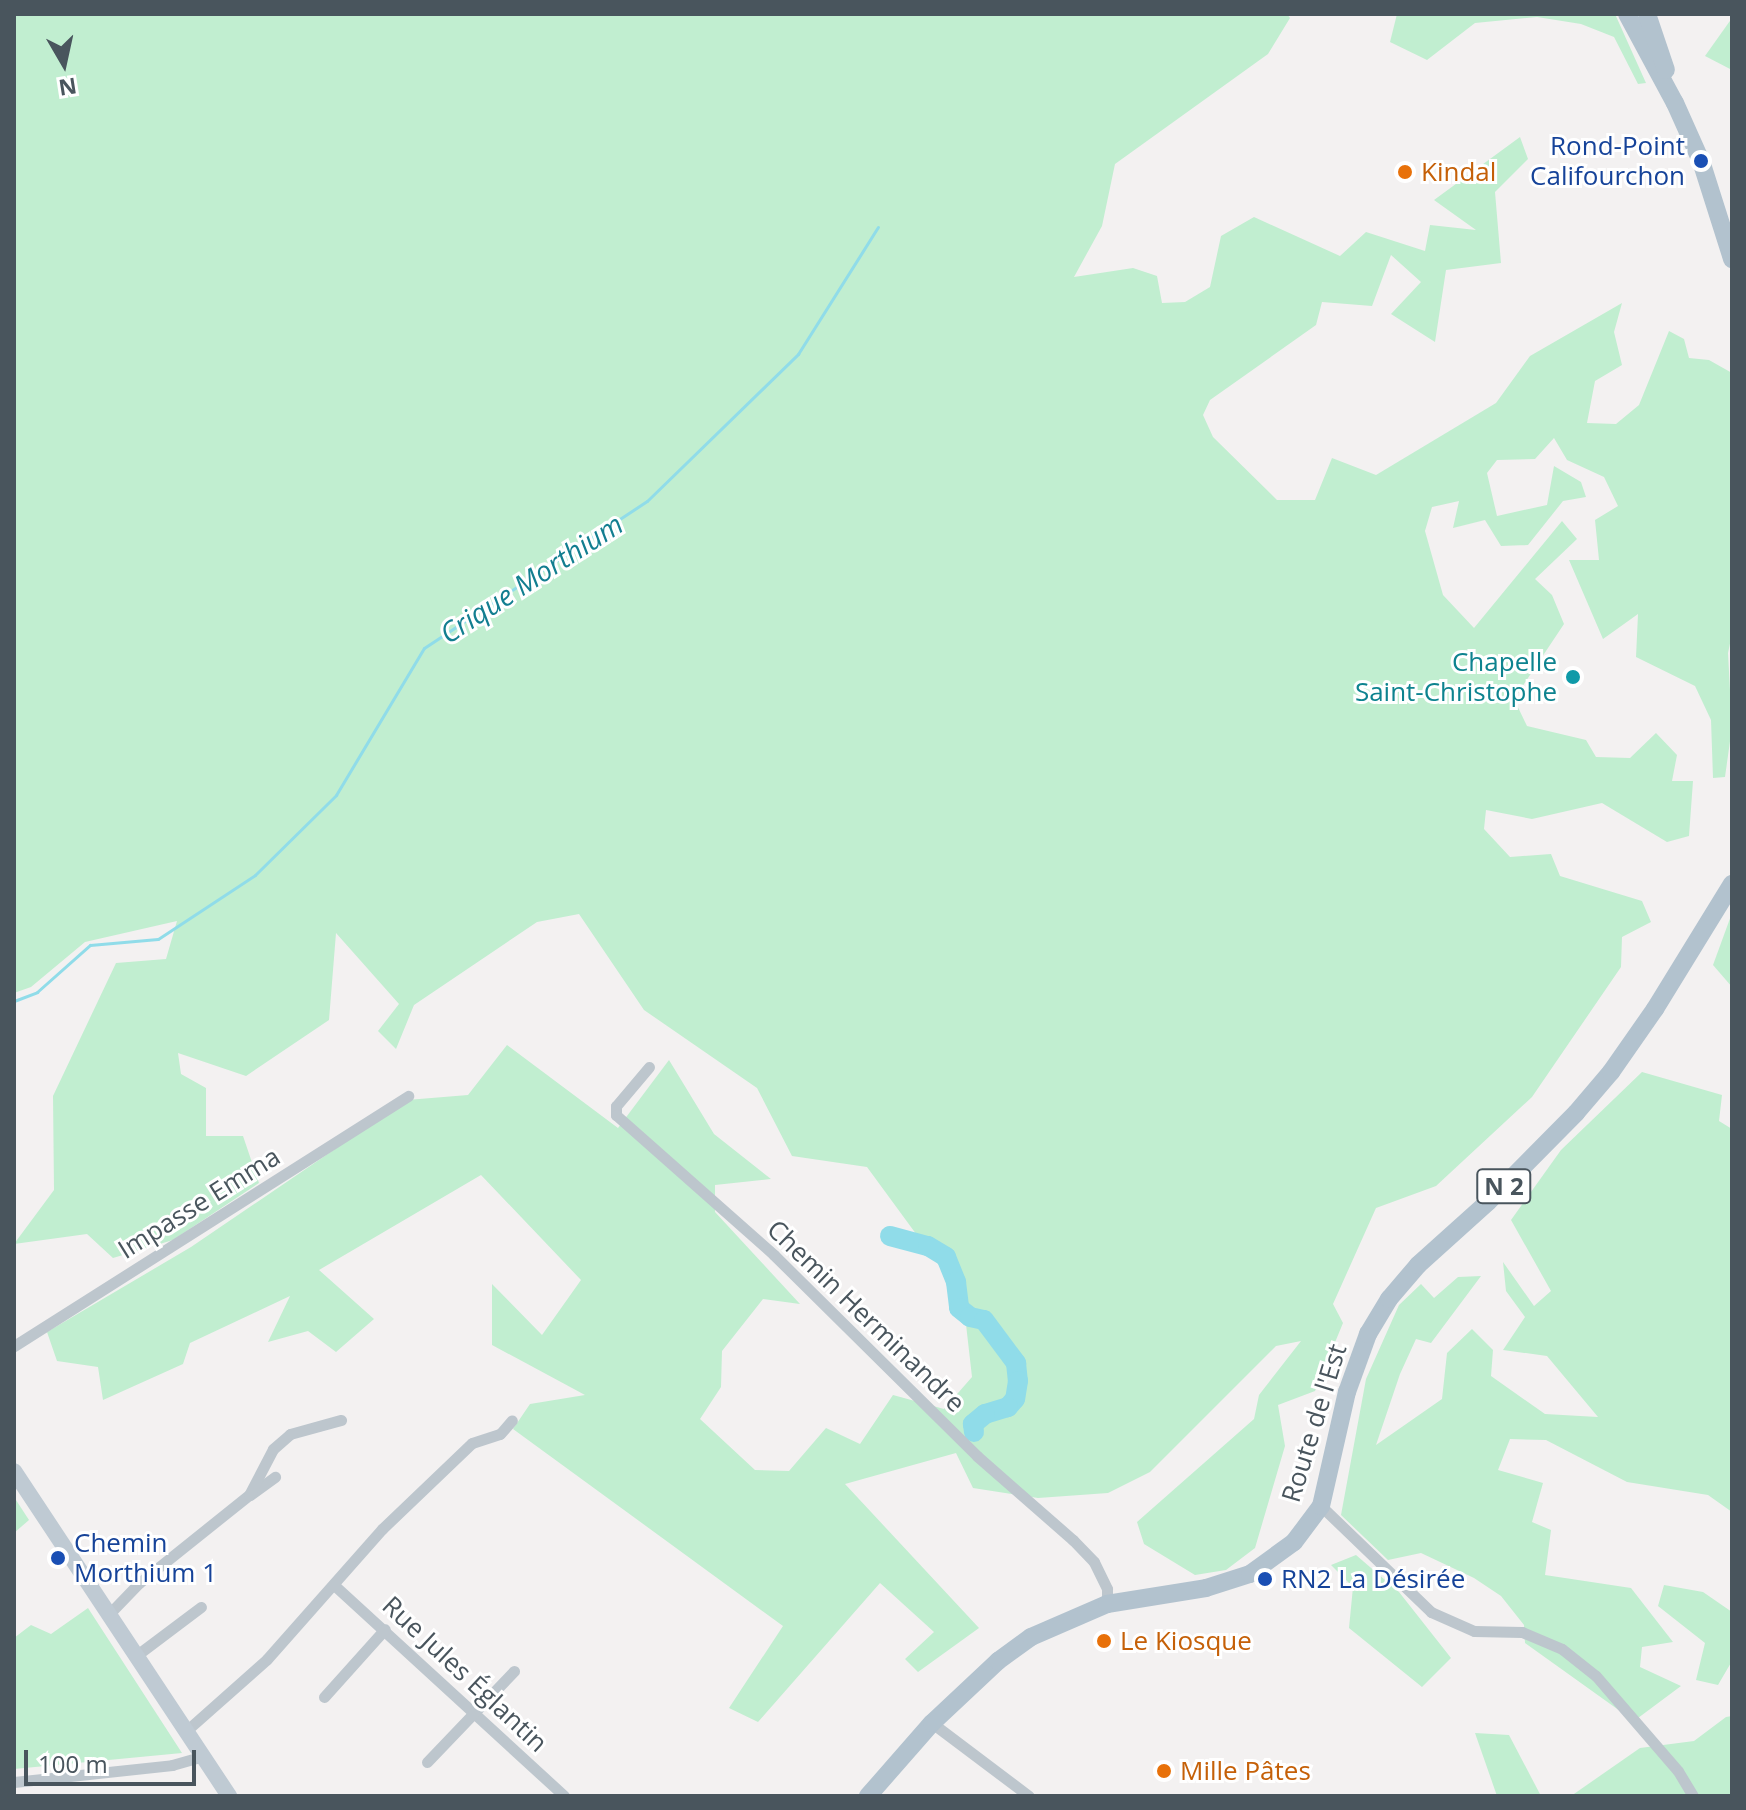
<!DOCTYPE html>
<meta charset="utf-8">
<style>
body{margin:0}
#map{position:relative;width:1746px;height:1810px;overflow:hidden;background:#f3f1f1;font-family:"Open Sans",sans-serif}
div>[style]{position:absolute}
.green>*{inset:0;background:#c1eed0}
.stream>*{height:3px;margin:-1.5px;padding:0 1.5px;transform-origin:1.5px;border-radius:1.5px;background:#90dce9}
.river>*{height:20px;margin:-10px;padding:0 10px;transform-origin:10px;border-radius:10px;background:#90dce9}
.street>*{height:11px;margin:-5.5px;padding:0 5.5px;transform-origin:5.5px;border-radius:5.5px;background:#bdc6cd}
.secondary>*{height:16px;margin:-8px;padding:0 8px;transform-origin:8px;border-radius:8px;background:#bfcad3}
.primary>*{height:18px;margin:-9px;padding:0 9px;transform-origin:9px;border-radius:9px;background:#b2c2ce}
.dots>*{width:22px;height:22px;translate:-50% -50%;box-sizing:border-box;border:4px solid #fff;border-radius:50%}
span{translate:-50% -50%;white-space:nowrap;text-align:center;line-height:1.15;-webkit-text-stroke:6px #fff;paint-order:stroke}
.shield-label span{padding:2px 6px;background:#fff;border:2px solid;border-radius:6px;-webkit-text-stroke-width:0}
.shield-label{font-size:24px;color:#49555d;font-weight:700}
.transit-label{font-size:26px;color:#164399}
.right{translate:-100% -50%;text-align:right}
.left{translate:0 -50%;text-align:left}
.food-label{font-size:26px;color:#c56008}
.culture-label{font-size:26px;color:#0d838f}
.street-label{font-size:26px;color:#49555d}
.water-label{font-size:28px;color:#127e90;font-style:italic}
.frame{position:absolute;inset:0;border:16px solid #49555d;pointer-events:none}
.north{position:absolute;left:24px;top:24px;width:80px;height:80px;-webkit-text-stroke:6px #fff;paint-order:stroke;rotate:171deg;font-size:22px;font-weight:700;line-height:32px;text-align:center;color:#49555d}
.north::after{content:'';display:block;margin:auto;width:28px;height:36px;background:#49555d;clip-path:polygon(50% 0,100% 100%,50% 72%,0 100%)}
.scale{position:absolute;left:24px;top:1750px;width:172px;height:36px;box-sizing:border-box;border:4px solid #49555d;border-top:0;padding-left:10px;font-size:24px;line-height:28px;white-space:nowrap;color:#49555d;-webkit-text-stroke:6px #fff;paint-order:stroke}
</style>
<div id="map">
<div class="green">
<div style="clip-path:polygon(14px 14px,1287px 14px,1290px 18px,1268px 54px,1115px 164px,1102px 226px,1074px 277px,1133px 268px,1157px 276px,1162px 303px,1185px 302px,1210px 287px,1221px 236px,1254px 217px,1340px 256px,1366px 232px,1425px 251px,1430px 225px,1476px 230px,1434px 200px,1520px 137px,1528px 159px,1495px 192px,1501px 263px,1446px 270px,1435px 342px,1391px 314px,1421px 282px,1391px 255px,1372px 306px,1322px 302px,1316px 325px,1210px 400px,1203px 415px,1213px 437px,1277px 500px,1315px 500px,1332px 458px,1376px 475px,1496px 403px,1530px 356px,1622px 303px,1614px 332px,1622px 365px,1595px 381px,1587px 423px,1616px 424px,1639px 405px,1669px 331px,1684px 339px,1689px 358px,1709px 360px,1732px 373px,1732px 634px,1728px 653px,1732px 727px,1725px 777px,1713px 778px,1711px 720px,1695px 686px,1636px 657px,1638px 614px,1603px 639px,1569px 560px,1599px 560px,1595px 520px,1618px 506px,1604px 477px,1567px 460px,1554px 438px,1535px 459px,1497px 460px,1487px 473px,1497px 516px,1547px 505px,1554px 466px,1581px 482px,1586px 497px,1563px 501px,1528px 545px,1501px 546px,1485px 520px,1453px 528px,1459px 501px,1432px 507px,1425px 531px,1443px 595px,1474px 628px,1562px 521px,1577px 539px,1535px 579px,1552px 595px,1564px 624px,1514px 699px,1527px 726px,1586px 740px,1596px 757px,1630px 758px,1656px 733px,1677px 755px,1672px 781px,1693px 781px,1689px 836px,1667px 842px,1602px 803px,1532px 819px,1486px 810px,1484px 829px,1510px 857px,1551px 854px,1560px 876px,1642px 901px,1651px 922px,1622px 937px,1621px 967px,1532px 1097px,1436px 1186px,1376px 1208px,1333px 1304px,1343px 1323px,1315px 1391px,1278px 1405px,1285px 1446px,1255px 1548px,1226px 1570px,1195px 1575px,1144px 1544px,1137px 1522px,1254px 1419px,1259px 1395px,1301px 1341px,1276px 1346px,1150px 1472px,1108px 1493px,1038px 1498px,973px 1488px,956px 1453px,845px 1484px,979px 1628px,918px 1672px,905px 1659px,934px 1632px,880px 1583px,758px 1722px,729px 1708px,783px 1626px,513px 1429px,530px 1404px,585px 1395px,492px 1345px,492px 1284px,542px 1335px,581px 1280px,481px 1175px,319px 1270px,374px 1319px,336px 1352px,308px 1331px,268px 1342px,290px 1296px,190px 1343px,183px 1364px,103px 1400px,98px 1367px,57px 1361px,47px 1332px,191px 1247px,407px 1100px,468px 1095px,507px 1045px,618px 1128px,669px 1060px,714px 1134px,771px 1179px,715px 1185px,715px 1212px,800px 1304px,763px 1299px,722px 1351px,721px 1387px,700px 1419px,755px 1470px,789px 1471px,826px 1428px,860px 1444px,893px 1395px,944px 1409px,972px 1377px,963px 1298px,867px 1167px,792px 1156px,757px 1088px,644px 1010px,579px 914px,537px 922px,414px 1005px,396px 1049px,378px 1031px,399px 1004px,336px 933px,329px 1020px,246px 1076px,178px 1053px,181px 1074px,206px 1088px,206px 1136px,243px 1136px,259px 1183px,173px 1240px,113px 1258px,87px 1234px,14px 1244px,54px 1190px,53px 1096px,116px 963px,166px 959px,177px 921px,85px 942px,31px 987px,14px 993px)"></div>
<div style="clip-path:polygon(1397px 14px,1615px 14px,1646px 83px,1638px 84px,1614px 37px,1581px 24px,1537px 17px,1475px 23px,1427px 60px,1390px 42px)"></div>
<div style="clip-path:polygon(1732px 18px,1732px 70px,1705px 56px)"></div>
<div style="clip-path:polygon(1732px 913px,1732px 987px,1713px 965px)"></div>
<div style="clip-path:polygon(1642px 1072px,1722px 1095px,1719px 1121px,1732px 1129px,1732px 1512px,1708px 1495px,1627px 1482px,1546px 1440px,1510px 1439px,1498px 1470px,1543px 1483px,1532px 1522px,1551px 1530px,1545px 1575px,1631px 1588px,1673px 1642px,1642px 1647px,1640px 1667px,1681px 1686px,1634px 1721px,1525px 1643px,1524px 1625px,1501px 1596px,1474px 1578px,1421px 1553px,1388px 1560px,1341px 1515px,1366px 1379px,1399px 1305px,1421px 1284px,1434px 1298px,1458px 1277px,1481px 1276px,1431px 1343px,1416px 1339px,1400px 1374px,1376px 1445px,1442px 1399px,1447px 1353px,1472px 1329px,1493px 1350px,1491px 1376px,1545px 1414px,1598px 1417px,1547px 1356px,1503px 1350px,1525px 1317px,1506px 1291px,1503px 1262px,1534px 1306px,1551px 1291px,1511px 1220px,1561px 1150px)"></div>
<div style="clip-path:polygon(14px 1497px,29px 1520px,14px 1533px)"></div>
<div style="clip-path:polygon(1356px 1555px,1399px 1592px,1451px 1658px,1422px 1687px,1349px 1628px,1353px 1587px,1331px 1565px)"></div>
<div style="clip-path:polygon(1664px 1585px,1703px 1592px,1732px 1612px,1732px 1661px,1718px 1685px,1696px 1680px,1705px 1643px,1658px 1606px)"></div>
<div style="clip-path:polygon(88px 1608px,182px 1753px,14px 1769px,14px 1638px,31px 1625px,51px 1634px)"></div>
<div style="clip-path:polygon(1732px 1716px,1732px 1796px,1571px 1796px,1640px 1748px,1694px 1741px,1726px 1717px)"></div>
<div style="clip-path:polygon(1475px 1733px,1509px 1735px,1541px 1796px,1497px 1796px)"></div>
</div>
<div class="stream">
<div style="left:14px;top:1001px;width:25px;rotate:-21deg"></div>
<div style="left:37px;top:992px;width:71px;rotate:-41.6deg"></div>
<div style="left:90px;top:945px;width:68px;rotate:-5deg"></div>
<div style="left:158px;top:939px;width:116px;rotate:-33.4deg"></div>
<div style="left:255px;top:875px;width:114px;rotate:-44.6deg"></div>
<div style="left:336px;top:795px;width:171px;rotate:-59.1deg"></div>
<div style="left:424px;top:648px;width:267px;rotate:-33.4deg"></div>
<div style="left:647px;top:501px;width:211px;rotate:-44.2deg"></div>
<div style="left:798px;top:354px;width:150px;rotate:-57.8deg"></div>
</div>
<div class="river">
<div style="left:890px;top:1236px;width:39px;rotate:15deg"></div>
<div style="left:928px;top:1246px;width:21px;rotate:31deg"></div>
<div style="left:946px;top:1257px;width:27px;rotate:68deg"></div>
<div style="left:956px;top:1282px;width:26px;rotate:83deg"></div>
<div style="left:959px;top:1308px;width:14px;rotate:39deg"></div>
<div style="left:970px;top:1317px;width:14px;rotate:12deg"></div>
<div style="left:984px;top:1320px;width:54px;rotate:53.3deg"></div>
<div style="left:1016px;top:1363px;width:18px;rotate:84deg"></div>
<div style="left:1018px;top:1381px;width:18px;rotate:99deg"></div>
<div style="left:1015px;top:1399px;width:11px;rotate:131deg"></div>
<div style="left:1008px;top:1407px;width:24px;rotate:163deg"></div>
<div style="left:985px;top:1414px;width:16px;rotate:140deg"></div>
<div style="left:973px;top:1424px;width:8px;rotate:83deg"></div>
</div>
<div class="street">
<div style="left:649px;top:1067px;width:51px;rotate:130.2deg"></div>
<div style="left:616px;top:1106px;width:9px;rotate:90deg"></div>
<div style="left:616px;top:1115px;width:211px;rotate:41.5deg"></div>
<div style="left:774px;top:1255px;width:286px;rotate:44.7deg"></div>
<div style="left:977px;top:1456px;width:128px;rotate:41.2deg"></div>
<div style="left:1073px;top:1540px;width:30px;rotate:46deg"></div>
<div style="left:1094px;top:1562px;width:30px;rotate:64deg"></div>
<div style="left:1107px;top:1589px;width:15px;rotate:90deg"></div>
<div style="left:14px;top:1346px;width:467px;rotate:-32.4deg"></div>
<div style="left:250px;top:1495px;width:31px;rotate:-36deg"></div>
<div style="left:1321px;top:1506px;width:153px;rotate:43.9deg"></div>
<div style="left:1431px;top:1612px;width:47px;rotate:23.8deg"></div>
<div style="left:1474px;top:1631px;width:48px;rotate:1.2deg"></div>
<div style="left:1522px;top:1632px;width:43px;rotate:23deg"></div>
<div style="left:1562px;top:1649px;width:43px;rotate:38.5deg"></div>
<div style="left:1596px;top:1676px;width:125px;rotate:49.2deg"></div>
<div style="left:1678px;top:1771px;width:29px;rotate:59deg"></div>
<div style="left:334px;top:1585px;width:312px;rotate:42.5deg"></div>
<div style="left:110px;top:1613px;width:42px;rotate:-46deg"></div>
<div style="left:139px;top:1583px;width:141px;rotate:-38.7deg"></div>
<div style="left:249px;top:1495px;width:52px;rotate:-62.4deg"></div>
<div style="left:273px;top:1449px;width:23px;rotate:-41deg"></div>
<div style="left:290px;top:1434px;width:53px;rotate:-15.4deg"></div>
<div style="left:137px;top:1655px;width:80px;rotate:-36.9deg"></div>
<div style="left:324px;top:1697px;width:91px;rotate:-48.1deg"></div>
<div style="left:932px;top:1723px;width:121px;rotate:37deg"></div>
<div style="left:186px;top:1731px;width:108px;rotate:-41.6deg"></div>
<div style="left:267px;top:1659px;width:174px;rotate:-48.5deg"></div>
<div style="left:382px;top:1529px;width:124px;rotate:-43.7deg"></div>
<div style="left:472px;top:1443px;width:29px;rotate:-18deg"></div>
<div style="left:500px;top:1434px;width:18px;rotate:-49deg"></div>
<div style="left:427px;top:1762px;width:126px;rotate:-46.3deg"></div>
<div style="left:14px;top:1782px;width:159px;rotate:-6.1deg"></div>
<div style="left:172px;top:1765px;width:32px;rotate:-16deg"></div>
</div>
<div class="secondary">
<div style="left:14px;top:1471px;width:390px;rotate:56.5deg"></div>
</div>
<div class="primary">
<div style="left:1627px;top:14px;width:101px;rotate:61.7deg"></div>
<div style="left:1675px;top:103px;width:64px;rotate:65.9deg"></div>
<div style="left:1701px;top:161px;width:103px;rotate:72.4deg"></div>
<div style="left:1647px;top:14px;width:59px;rotate:71.3deg"></div>
<div style="left:868px;top:1796px;width:97px;rotate:-48.8deg"></div>
<div style="left:932px;top:1723px;width:91px;rotate:-43.2deg"></div>
<div style="left:998px;top:1661px;width:41px;rotate:-36deg"></div>
<div style="left:1031px;top:1637px;width:83px;rotate:-23.5deg"></div>
<div style="left:1107px;top:1604px;width:100px;rotate:-9.2deg"></div>
<div style="left:1206px;top:1588px;width:46px;rotate:-17.7deg"></div>
<div style="left:1250px;top:1574px;width:54px;rotate:-36deg"></div>
<div style="left:1294px;top:1542px;width:45px;rotate:-53.1deg"></div>
<div style="left:1321px;top:1506px;width:117px;rotate:-77.2deg"></div>
<div style="left:1347px;top:1392px;width:62px;rotate:-70.1deg"></div>
<div style="left:1368px;top:1334px;width:41px;rotate:-59deg"></div>
<div style="left:1389px;top:1299px;width:45px;rotate:-49.5deg"></div>
<div style="left:1418px;top:1265px;width:94px;rotate:-42deg"></div>
<div style="left:1488px;top:1202px;width:125px;rotate:-45.3deg"></div>
<div style="left:1576px;top:1113px;width:54px;rotate:-49.5deg"></div>
<div style="left:1611px;top:1072px;width:77px;rotate:-55.1deg"></div>
<div style="left:1655px;top:1009px;width:147px;rotate:-58.4deg"></div>
</div>
<div class="dots">
<div style="left:1701px;top:161px;background:#1a4fb4"></div>
<div style="left:1405px;top:172px;background:#e8710a"></div>
<div style="left:1573px;top:677px;background:#0f9aa8"></div>
<div style="left:58px;top:1558px;background:#1a4fb4"></div>
<div style="left:1265px;top:1579px;background:#1a4fb4"></div>
<div style="left:1104px;top:1641px;background:#e8710a"></div>
<div style="left:1164px;top:1771px;background:#e8710a"></div>
</div>
<div class="shield-label">
<span style="left:1504px;top:1186px">N 2</span>
</div>
<div class="transit-label">
<span class="right" style="left:1685px;top:161px">Rond-Point<br>Califourchon</span>
<span class="left" style="left:74px;top:1558px">Chemin<br>Morthium 1</span>
<span class="left" style="left:1281px;top:1579px">RN2 La Désirée</span>
</div>
<div class="food-label">
<span class="left" style="left:1421px;top:172px">Kindal</span>
<span class="left" style="left:1120px;top:1641px">Le Kiosque</span>
<span class="left" style="left:1180px;top:1771px">Mille Pâtes</span>
</div>
<div class="culture-label">
<span class="right" style="left:1557px;top:677px">Chapelle<br>Saint-Christophe</span>
</div>
<div class="street-label">
<span style="left:199px;top:1203px;rotate:-32deg">Impasse Emma</span>
<span style="left:866px;top:1316px;rotate:44deg">Chemin Herminandre</span>
<span style="left:1314px;top:1423px;rotate:-73deg">Route de l'Est</span>
<span style="left:465px;top:1674px;rotate:43deg">Rue Jules Églantin</span>
</div>
<div class="water-label">
<span style="left:531px;top:578px;rotate:-33deg">Crique Morthium</span>
</div>
<div class="frame"></div>
<div class="north">N</div>
<div class="scale">100 m</div>
</div>
